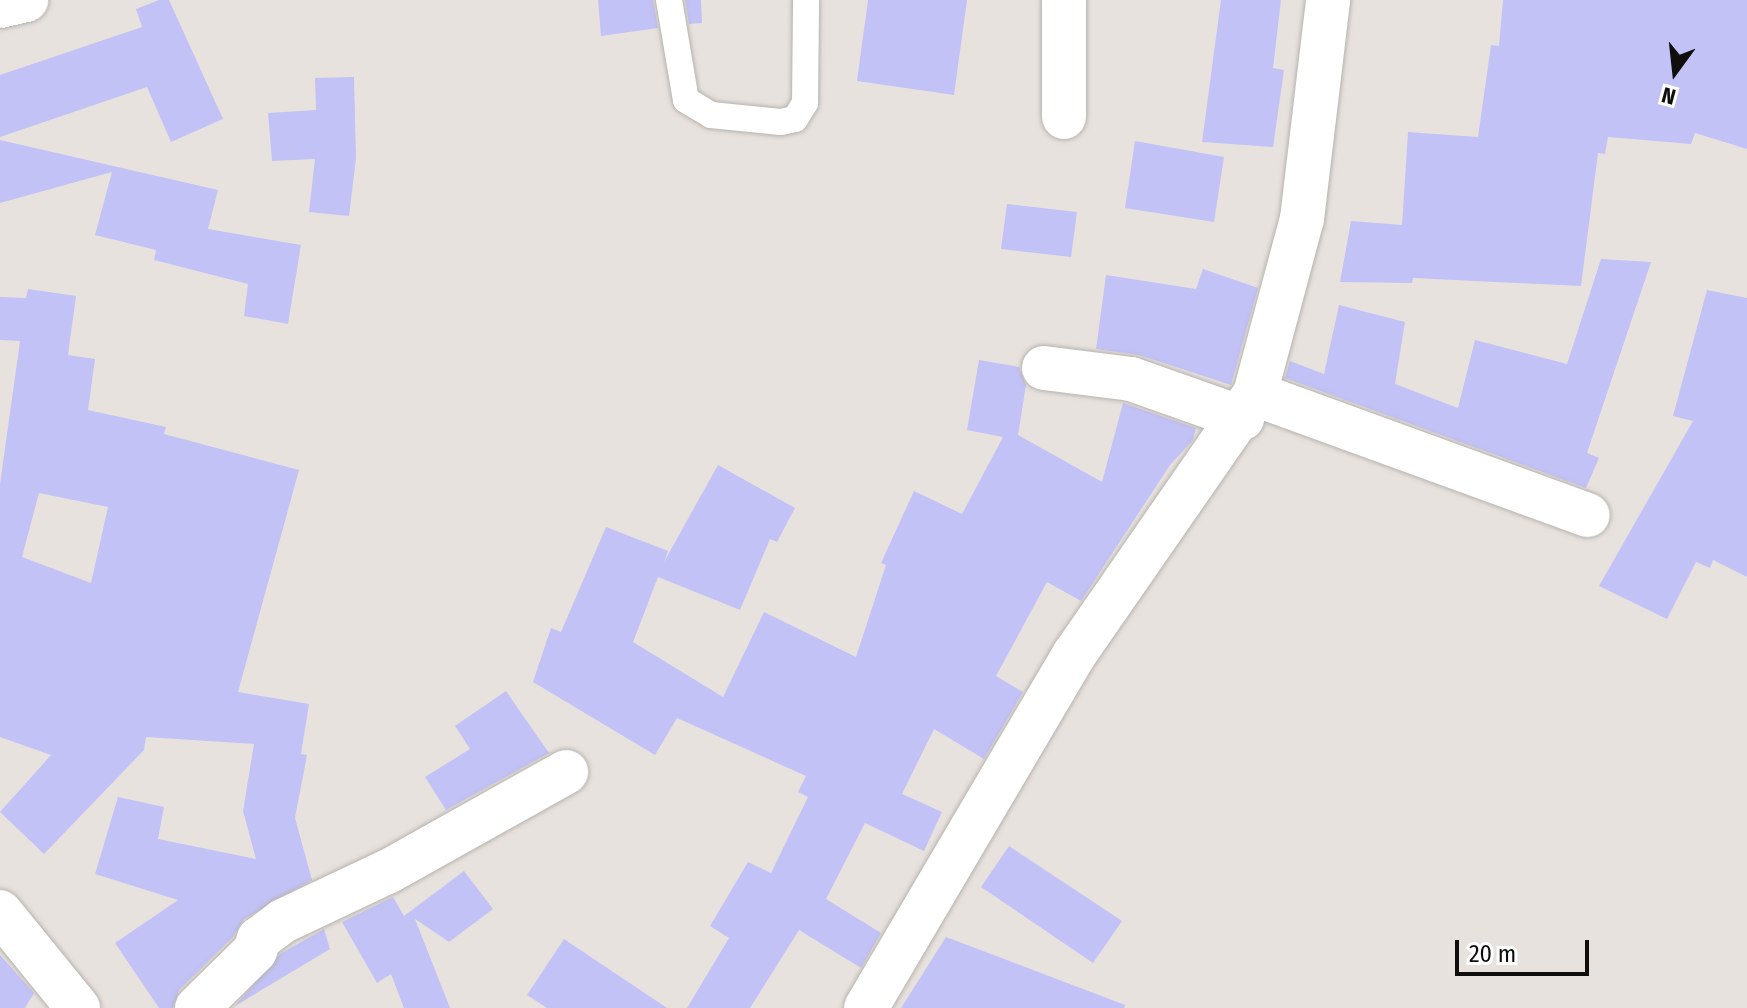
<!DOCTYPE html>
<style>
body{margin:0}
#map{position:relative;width:1747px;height:1008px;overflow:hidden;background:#e8e2de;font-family:"Fira Sans Condensed",sans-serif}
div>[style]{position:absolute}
.building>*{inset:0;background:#c2c2f6}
.roads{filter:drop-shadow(0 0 2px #b7b2ae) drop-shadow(0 0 2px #b7b2ae)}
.service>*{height:26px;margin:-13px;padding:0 13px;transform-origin:13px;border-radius:13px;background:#fff}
.minor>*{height:44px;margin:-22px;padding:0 22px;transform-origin:22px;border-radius:22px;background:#fff}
span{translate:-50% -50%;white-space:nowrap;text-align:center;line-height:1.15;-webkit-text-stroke:7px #fff;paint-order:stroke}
.north{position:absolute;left:1635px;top:32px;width:80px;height:80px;-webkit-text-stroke:6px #fff;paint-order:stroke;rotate:195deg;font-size:22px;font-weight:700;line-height:32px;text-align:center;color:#0f0e0c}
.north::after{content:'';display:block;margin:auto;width:28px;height:36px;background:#0f0e0c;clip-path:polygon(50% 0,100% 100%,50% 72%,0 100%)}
.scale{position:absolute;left:1455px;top:940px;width:134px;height:36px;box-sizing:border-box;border:4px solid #0f0e0c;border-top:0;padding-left:10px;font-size:24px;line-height:28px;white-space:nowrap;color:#0f0e0c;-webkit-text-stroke:6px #fff;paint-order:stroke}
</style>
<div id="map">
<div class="building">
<div style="clip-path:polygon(159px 0,169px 0,223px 119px,171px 142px,147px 87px,0 137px,0 75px,142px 27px,136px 9px)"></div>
<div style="clip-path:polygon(598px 0,653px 0,658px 28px,601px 36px)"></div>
<div style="clip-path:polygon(685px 0,701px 0,702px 23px,689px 24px)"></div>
<div style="clip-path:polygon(868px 0,967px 0,954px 95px,857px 81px)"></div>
<div style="clip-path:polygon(1221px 0,1281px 0,1273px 68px,1284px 70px,1273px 147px,1202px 142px)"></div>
<div style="clip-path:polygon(1503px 0,1747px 0,1747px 149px,1695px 133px,1691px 144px,1608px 137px,1605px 154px,1598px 153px,1581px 286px,1413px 278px,1412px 283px,1340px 282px,1351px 221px,1402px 225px,1408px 132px,1478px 137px,1491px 45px,1499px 46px)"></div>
<div style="clip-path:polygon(354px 77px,356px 158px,349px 216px,309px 212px,315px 159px,272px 161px,268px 113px,316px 110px,315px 78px)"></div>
<div style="clip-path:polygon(0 140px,218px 190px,208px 229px,301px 245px,288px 324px,244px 316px,248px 284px,154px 260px,156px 250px,95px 235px,112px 172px,0 203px)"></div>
<div style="clip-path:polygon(1135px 141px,1224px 157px,1214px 222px,1125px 208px)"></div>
<div style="clip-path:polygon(1007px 204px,1077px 212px,1071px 257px,1001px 249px)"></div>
<div style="clip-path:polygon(1601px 259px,1651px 262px,1587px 453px,1599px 458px,1586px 488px,1285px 378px,1290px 361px,1324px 374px,1339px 305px,1405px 322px,1395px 384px,1458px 408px,1475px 340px,1567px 364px)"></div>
<div style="clip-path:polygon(1203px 269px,1258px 288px,1231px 385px,1139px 355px,1096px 349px,1106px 275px,1196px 289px)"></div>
<div style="clip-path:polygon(evenodd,28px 289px,76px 296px,68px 355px,95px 359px,88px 410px,166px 427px,164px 434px,299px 470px,238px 692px,309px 704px,301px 754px,307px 755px,295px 818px,312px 880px,244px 919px,233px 937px,179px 990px,173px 1008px,159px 1008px,115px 943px,178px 900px,95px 874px,118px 797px,164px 807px,158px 839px,256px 859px,243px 811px,254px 744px,146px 737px,144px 750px,44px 854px,0 812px,51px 755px,0 737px,0 484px,20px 341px,0 340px,0 297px,26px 298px,28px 289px,39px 493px,108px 507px,91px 583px,22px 557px,39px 493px)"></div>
<div style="clip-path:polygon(1707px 290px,1747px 298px,1747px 577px,1713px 560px,1710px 568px,1696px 562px,1667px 619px,1599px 586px,1693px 421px,1673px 416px)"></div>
<div style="clip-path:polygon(979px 360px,1019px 367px,1026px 385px,1018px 435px,1102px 482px,1123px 403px,1196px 428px,1193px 440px,1170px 465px,1081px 601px,1047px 582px,996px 676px,1023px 692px,984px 759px,934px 729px,902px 794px,942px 812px,924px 851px,865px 823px,826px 899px,881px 933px,861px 968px,799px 930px,750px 1008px,687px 1008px,729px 938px,710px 926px,748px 862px,771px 873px,808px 797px,798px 792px,806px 776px,677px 718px,655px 755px,533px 682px,551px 628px,561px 632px,606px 527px,668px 551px,664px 562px,718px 465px,795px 508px,777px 542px,770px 539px,740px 610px,658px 577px,633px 642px,723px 697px,764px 612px,856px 657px,886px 565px,881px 563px,914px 491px,962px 514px,1003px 437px,967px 430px)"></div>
<div style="clip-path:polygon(506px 691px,549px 753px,446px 810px,425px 777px,470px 749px,455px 726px)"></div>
<div style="clip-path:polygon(1009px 846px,1122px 921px,1093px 963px,981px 887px)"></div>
<div style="clip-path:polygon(464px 871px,493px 909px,449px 942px,415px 919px,450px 1008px,404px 1008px,391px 974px,377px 983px,342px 922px,393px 897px,404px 916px)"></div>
<div style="clip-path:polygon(324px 929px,330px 949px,235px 1006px,280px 954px)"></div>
<div style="clip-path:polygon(946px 937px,1125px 1005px,1124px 1008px,901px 1008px)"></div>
<div style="clip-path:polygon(564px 939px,667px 1008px,547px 1008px,527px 995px)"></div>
<div style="clip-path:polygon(0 955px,34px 993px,25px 1008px,0 1008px)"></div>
</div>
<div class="roads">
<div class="service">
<div style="left:669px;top:0;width:101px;rotate:80.4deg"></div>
<div style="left:686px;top:100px;width:29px;rotate:31deg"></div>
<div style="left:711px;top:115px;width:70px;rotate:5.7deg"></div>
<div style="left:781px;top:122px;width:14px;rotate:-12deg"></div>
<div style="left:795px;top:119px;width:19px;rotate:-58deg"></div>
<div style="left:805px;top:103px;width:103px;rotate:-89.4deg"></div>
</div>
<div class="minor">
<div style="left:1064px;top:0;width:117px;rotate:90deg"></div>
<div style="left:0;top:6px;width:27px;rotate:-13deg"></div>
<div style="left:1044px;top:368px;width:88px;rotate:7.2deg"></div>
<div style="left:1131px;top:379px;width:118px;rotate:19.4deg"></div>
<div style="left:1255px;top:394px;width:354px;rotate:20deg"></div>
<div style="left:0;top:912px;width:124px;rotate:50.9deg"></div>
<div style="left:197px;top:1008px;width:81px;rotate:-44.5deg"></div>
<div style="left:255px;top:951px;width:13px;rotate:-72deg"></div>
<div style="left:259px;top:939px;width:30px;rotate:-37deg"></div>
<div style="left:283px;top:921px;width:117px;rotate:-25.3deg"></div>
<div style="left:389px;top:871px;width:203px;rotate:-29.2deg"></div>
<div style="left:866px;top:1008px;width:410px;rotate:-59.5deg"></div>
<div style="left:1074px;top:655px;width:318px;rotate:-55.3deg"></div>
<div style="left:1255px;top:394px;width:181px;rotate:-75deg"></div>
<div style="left:1302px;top:219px;width:221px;rotate:-83.2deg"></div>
</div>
</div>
<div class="north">N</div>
<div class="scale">20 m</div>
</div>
